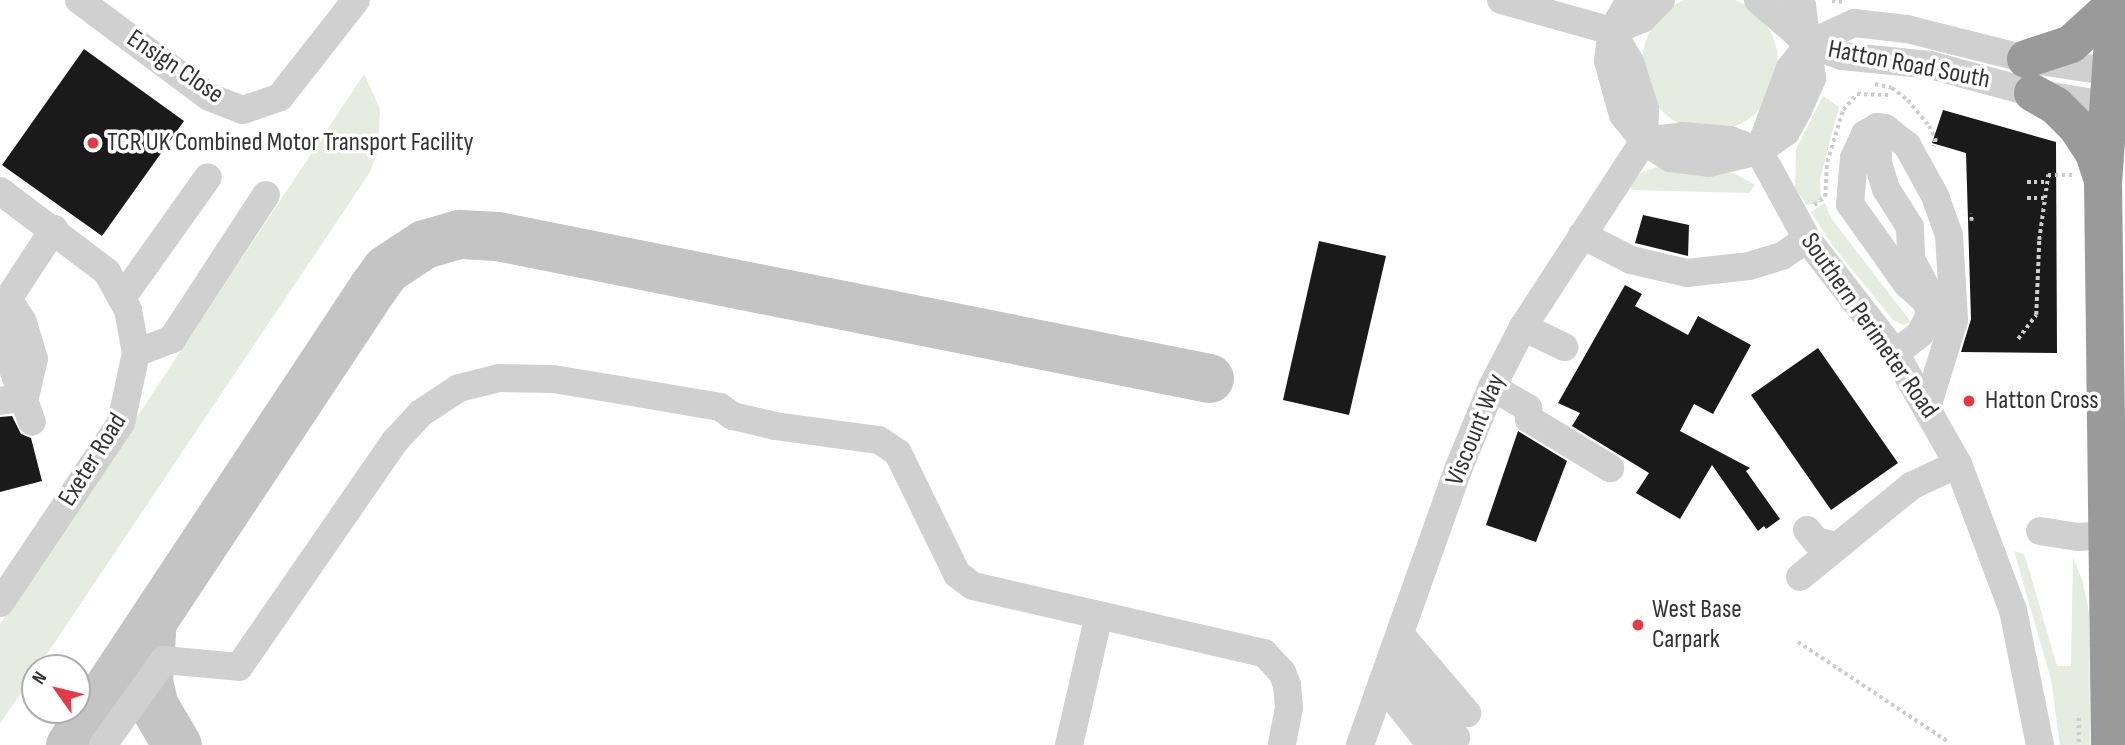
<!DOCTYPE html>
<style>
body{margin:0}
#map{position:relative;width:2125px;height:745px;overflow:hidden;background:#fff;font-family:"Sofia Sans Condensed",sans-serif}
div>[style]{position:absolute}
.green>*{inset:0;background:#e6ecdf}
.round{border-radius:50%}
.taxiway>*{height:49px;margin:-24.5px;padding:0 24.5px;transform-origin:24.5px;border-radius:24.5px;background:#c4c4c4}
.building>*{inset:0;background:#1a1a1a}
.path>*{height:3.5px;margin-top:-1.75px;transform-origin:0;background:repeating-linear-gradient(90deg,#cdcdcd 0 3.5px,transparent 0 7px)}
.minor>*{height:28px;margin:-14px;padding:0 14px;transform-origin:14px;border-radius:14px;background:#d0d0d0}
.highway>*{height:38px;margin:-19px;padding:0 19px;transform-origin:19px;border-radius:19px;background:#9a9a9a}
.dots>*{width:19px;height:19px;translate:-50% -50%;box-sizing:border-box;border:4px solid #fff;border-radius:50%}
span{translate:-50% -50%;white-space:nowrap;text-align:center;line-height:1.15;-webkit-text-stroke:7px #fff;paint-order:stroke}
.street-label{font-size:26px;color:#333}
.poi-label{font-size:26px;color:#333}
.left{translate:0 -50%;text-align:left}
.north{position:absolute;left:21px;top:654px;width:70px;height:70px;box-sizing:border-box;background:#fff;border:2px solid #adadad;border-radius:50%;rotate:304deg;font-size:19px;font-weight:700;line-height:28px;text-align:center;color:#333}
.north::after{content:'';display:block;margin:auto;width:24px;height:32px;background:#e63946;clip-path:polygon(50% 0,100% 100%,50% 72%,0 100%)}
</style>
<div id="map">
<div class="green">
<div class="round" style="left:1642px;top:-5px;width:136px;height:136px"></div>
<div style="clip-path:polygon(364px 74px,380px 109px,378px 151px,370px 172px,0 724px,0 624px)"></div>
<div style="clip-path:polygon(1823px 96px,1839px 107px,1820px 179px,1821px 202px,1807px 205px,1795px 189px,1796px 149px)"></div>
<div style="clip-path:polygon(1657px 167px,1734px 173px,1755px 185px,1749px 193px,1633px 190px,1629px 186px,1642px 172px)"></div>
<div style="clip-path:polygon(1825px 203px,1831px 218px,1911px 322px,1903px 325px,1893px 320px,1833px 246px,1811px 212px)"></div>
<div style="clip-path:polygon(2014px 551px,2024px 554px,2028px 566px,2057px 666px,2071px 666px,2073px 557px,2083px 582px,2089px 612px,2090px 745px,2060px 745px,2051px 680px)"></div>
</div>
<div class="taxiway">
<div style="left:151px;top:633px;width:48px;rotate:93.6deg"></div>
<div style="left:148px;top:681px;width:26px;rotate:77deg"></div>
<div style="left:154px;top:706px;width:45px;rotate:59.5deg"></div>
<div style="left:70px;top:745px;width:549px;rotate:-56.51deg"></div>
<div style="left:373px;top:287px;width:22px;rotate:-54deg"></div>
<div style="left:386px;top:269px;width:45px;rotate:-33.3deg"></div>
<div style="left:424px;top:244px;width:37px;rotate:-16deg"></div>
<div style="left:460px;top:234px;width:37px;rotate:3deg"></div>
<div style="left:497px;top:236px;width:726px;rotate:11.28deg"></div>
</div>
<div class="building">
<div style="clip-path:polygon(84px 49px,184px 121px,102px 236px,2px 165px)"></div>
<div style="clip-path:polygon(1943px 110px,2056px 142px,2057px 353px,1961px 352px,1971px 319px,1966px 153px,1932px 143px)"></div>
<div style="clip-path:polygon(1643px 215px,1689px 225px,1688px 256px,1635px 243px)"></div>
<div style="clip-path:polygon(1319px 241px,1386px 256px,1349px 415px,1283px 400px)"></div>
<div style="clip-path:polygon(1625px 285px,1642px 294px,1635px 306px,1688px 335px,1698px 316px,1751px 345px,1713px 414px,1694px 404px,1680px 431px,1750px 468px,1746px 471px,1780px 519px,1766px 529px,1764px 526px,1758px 531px,1712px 465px,1680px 519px,1636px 493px,1649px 473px,1572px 426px,1580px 413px,1558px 403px)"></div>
<div style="clip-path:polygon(1818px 348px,1898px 463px,1831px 510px,1751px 395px)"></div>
<div style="clip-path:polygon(12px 416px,21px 434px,31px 438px,42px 481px,0 492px,0 417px)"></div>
<div style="clip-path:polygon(1518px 431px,1567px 461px,1536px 542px,1486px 525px)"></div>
</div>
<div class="path">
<div style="left:1832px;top:1px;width:10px;rotate:6deg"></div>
<div style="left:1875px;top:84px;width:17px;rotate:13deg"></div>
<div style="left:1892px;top:88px;width:20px;rotate:37deg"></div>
<div style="left:1908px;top:100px;width:33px;rotate:51deg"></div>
<div style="left:1929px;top:126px;width:15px;rotate:62deg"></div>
<div style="left:1936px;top:139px;width:8px;rotate:104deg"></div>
<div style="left:2027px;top:182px;width:20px"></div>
<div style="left:2027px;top:198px;width:18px"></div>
<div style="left:1814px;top:205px;width:14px;rotate:-36deg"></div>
<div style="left:1825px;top:197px;width:35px;rotate:-87deg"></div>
<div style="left:1827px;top:162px;width:54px;rotate:-72.9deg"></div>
<div style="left:1843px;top:110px;width:21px;rotate:-49deg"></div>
<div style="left:1857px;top:94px;width:34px;rotate:2deg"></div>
<div style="left:1971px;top:221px;width:7px;rotate:-82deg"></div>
<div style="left:2018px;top:339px;width:30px;rotate:-53deg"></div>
<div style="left:2036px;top:315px;width:75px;rotate:-87.7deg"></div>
<div style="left:2039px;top:240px;width:66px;rotate:-82.1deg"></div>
<div style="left:2048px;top:175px;width:24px"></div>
<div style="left:1798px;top:642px;width:179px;rotate:33.6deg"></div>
<div style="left:2079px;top:718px;width:27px;rotate:90deg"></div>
</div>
<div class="minor">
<div style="left:79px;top:0;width:162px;rotate:36.7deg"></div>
<div style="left:209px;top:97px;width:36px;rotate:21deg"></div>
<div style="left:243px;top:110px;width:39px;rotate:-19deg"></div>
<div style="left:280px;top:97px;width:123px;rotate:-51.9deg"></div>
<div style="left:1501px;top:0;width:115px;rotate:15.6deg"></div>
<div style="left:1630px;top:0;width:36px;rotate:120deg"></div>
<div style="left:1612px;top:31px;width:30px;rotate:98deg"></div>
<div style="left:1608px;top:61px;width:56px;rotate:74.5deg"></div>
<div style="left:1623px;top:115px;width:33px;rotate:51deg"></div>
<div style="left:1644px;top:141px;width:31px;rotate:33deg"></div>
<div style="left:1670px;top:158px;width:39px;rotate:7deg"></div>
<div style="left:1709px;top:163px;width:51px;rotate:-13.5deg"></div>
<div style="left:1759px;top:151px;width:33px;rotate:-35deg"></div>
<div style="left:1786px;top:132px;width:25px;rotate:-61deg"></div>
<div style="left:1798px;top:110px;width:35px;rotate:-66deg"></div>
<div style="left:1812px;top:78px;width:73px;rotate:-97.9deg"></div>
<div style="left:1802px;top:6px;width:10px;rotate:-143deg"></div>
<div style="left:1758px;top:0;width:67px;rotate:40.8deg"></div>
<div style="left:1809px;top:44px;width:35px;rotate:20deg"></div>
<div style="left:1842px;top:56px;width:88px;rotate:5.8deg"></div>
<div style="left:1930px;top:65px;width:107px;rotate:15.2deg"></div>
<div style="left:2033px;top:93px;width:93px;rotate:9.3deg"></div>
<div style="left:1612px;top:31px;width:36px;rotate:60deg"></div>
<div style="left:1630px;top:62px;width:49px;rotate:72.3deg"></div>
<div style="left:1645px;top:109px;width:32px;rotate:92deg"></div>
<div style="left:1612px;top:31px;width:32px;rotate:-22deg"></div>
<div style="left:1642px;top:19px;width:27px;rotate:-45deg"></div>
<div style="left:1877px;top:127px;width:36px;rotate:88deg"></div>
<div style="left:1878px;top:163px;width:27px;rotate:73deg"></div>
<div style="left:1886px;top:189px;width:45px;rotate:57.7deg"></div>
<div style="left:1910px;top:227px;width:32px;rotate:88deg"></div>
<div style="left:1911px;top:259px;width:34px;rotate:62deg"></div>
<div style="left:1644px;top:141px;width:38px;rotate:-7deg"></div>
<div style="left:1682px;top:136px;width:48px;rotate:4.8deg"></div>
<div style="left:1730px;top:140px;width:31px;rotate:21deg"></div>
<div style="left:1759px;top:151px;width:100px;rotate:61.4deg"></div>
<div style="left:1807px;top:239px;width:144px;rotate:52.3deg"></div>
<div style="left:1895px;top:353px;width:128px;rotate:60.4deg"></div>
<div style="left:1958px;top:464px;width:156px;rotate:69.4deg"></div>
<div style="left:2013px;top:610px;width:138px;rotate:78.7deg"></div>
<div style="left:1759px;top:151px;width:89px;rotate:-69.5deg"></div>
<div style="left:1790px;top:68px;width:31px;rotate:-52deg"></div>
<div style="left:1809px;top:44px;width:50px;rotate:-25deg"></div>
<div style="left:1854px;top:23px;width:53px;rotate:6.5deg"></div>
<div style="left:1907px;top:29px;width:123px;rotate:14.1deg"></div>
<div style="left:2026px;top:59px;width:100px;rotate:8.6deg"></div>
<div style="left:0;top:191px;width:134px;rotate:37.1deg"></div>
<div style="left:107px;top:272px;width:43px;rotate:61.1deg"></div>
<div style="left:128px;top:310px;width:44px;rotate:79.5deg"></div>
<div style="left:136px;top:353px;width:72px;rotate:102.1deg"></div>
<div style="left:121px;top:423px;width:217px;rotate:123.9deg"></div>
<div style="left:1582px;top:235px;width:55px;rotate:27deg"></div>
<div style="left:1631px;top:260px;width:57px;rotate:13.1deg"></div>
<div style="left:1687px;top:273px;width:62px;rotate:-6.4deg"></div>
<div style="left:1749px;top:266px;width:34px;rotate:-17deg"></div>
<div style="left:1782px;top:256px;width:30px;rotate:-34deg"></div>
<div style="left:122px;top:298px;width:148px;rotate:-54.6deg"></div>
<div style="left:8px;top:299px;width:84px;rotate:-56.7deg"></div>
<div style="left:1523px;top:327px;width:46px;rotate:26deg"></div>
<div style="left:136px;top:353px;width:39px;rotate:-21deg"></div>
<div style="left:172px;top:339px;width:172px;rotate:-56.9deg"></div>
<div style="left:1895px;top:353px;width:31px;rotate:-37deg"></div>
<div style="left:1920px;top:334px;width:22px;rotate:-63deg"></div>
<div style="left:1930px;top:314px;width:14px;rotate:-107deg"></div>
<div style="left:1926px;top:301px;width:25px;rotate:-138deg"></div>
<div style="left:1907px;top:284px;width:98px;rotate:-125.5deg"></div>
<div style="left:1850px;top:204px;width:46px;rotate:-85deg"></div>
<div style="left:1854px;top:158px;width:26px;rotate:-65deg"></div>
<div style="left:1865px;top:134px;width:14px;rotate:-30deg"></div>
<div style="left:1877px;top:127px;width:8px;rotate:7deg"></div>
<div style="left:1885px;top:128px;width:28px;rotate:38deg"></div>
<div style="left:1907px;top:145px;width:58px;rotate:61.2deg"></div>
<div style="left:1935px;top:196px;width:41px;rotate:70.3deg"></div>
<div style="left:1949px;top:235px;width:85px;rotate:86.6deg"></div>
<div style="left:1954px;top:320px;width:88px;rotate:107.2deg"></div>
<div style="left:1492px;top:387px;width:42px;rotate:30.3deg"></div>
<div style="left:1528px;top:408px;width:11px;rotate:85deg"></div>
<div style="left:1529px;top:419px;width:95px;rotate:31.2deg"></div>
<div style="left:25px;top:397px;width:39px;rotate:-77deg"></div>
<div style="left:34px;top:359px;width:39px;rotate:-107deg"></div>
<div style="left:23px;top:322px;width:27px;rotate:-123deg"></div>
<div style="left:8px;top:299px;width:38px;rotate:101deg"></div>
<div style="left:1px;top:336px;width:91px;rotate:70.2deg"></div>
<div style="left:0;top:401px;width:25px;rotate:-9deg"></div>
<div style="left:1807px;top:530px;width:14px;rotate:51deg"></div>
<div style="left:1816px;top:541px;width:21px;rotate:14deg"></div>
<div style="left:2040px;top:531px;width:39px;rotate:9deg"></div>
<div style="left:2079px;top:537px;width:30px;rotate:-4deg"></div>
<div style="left:1800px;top:577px;width:144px;rotate:-39.3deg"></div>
<div style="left:1911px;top:486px;width:52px;rotate:-25.1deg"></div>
<div style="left:1400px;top:634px;width:104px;rotate:49.7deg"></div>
<div style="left:1391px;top:659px;width:102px;rotate:50.2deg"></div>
<div style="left:1382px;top:684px;width:78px;rotate:51.2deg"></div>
<div style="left:103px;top:745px;width:105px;rotate:-54.3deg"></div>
<div style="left:164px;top:660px;width:75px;rotate:5.3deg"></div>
<div style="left:239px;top:667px;width:275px;rotate:-55.4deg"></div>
<div style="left:395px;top:441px;width:38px;rotate:-47deg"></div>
<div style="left:421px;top:413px;width:45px;rotate:-33.3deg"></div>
<div style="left:459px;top:388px;width:41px;rotate:-14deg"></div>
<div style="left:499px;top:378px;width:54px;rotate:1.1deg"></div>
<div style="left:553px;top:379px;width:68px;rotate:9.3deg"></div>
<div style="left:620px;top:390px;width:101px;rotate:9.6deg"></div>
<div style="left:720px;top:407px;width:16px;rotate:35deg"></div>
<div style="left:733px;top:416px;width:43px;rotate:13.4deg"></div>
<div style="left:775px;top:426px;width:105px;rotate:7.7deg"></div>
<div style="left:879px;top:440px;width:23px;rotate:34deg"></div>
<div style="left:898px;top:453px;width:135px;rotate:64deg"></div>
<div style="left:957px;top:574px;width:20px;rotate:37deg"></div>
<div style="left:973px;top:586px;width:299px;rotate:13deg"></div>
<div style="left:1264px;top:653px;width:26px;rotate:47deg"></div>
<div style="left:1282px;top:672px;width:14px;rotate:69deg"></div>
<div style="left:1287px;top:685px;width:23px;rotate:85deg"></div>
<div style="left:1289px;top:708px;width:38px;rotate:101deg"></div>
<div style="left:1069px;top:745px;width:133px;rotate:-77deg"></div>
<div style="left:1360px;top:745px;width:295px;rotate:-70.4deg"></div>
<div style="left:1459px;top:467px;width:87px;rotate:-67.6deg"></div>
<div style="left:1492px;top:387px;width:68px;rotate:-62.7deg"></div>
<div style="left:1523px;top:327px;width:222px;rotate:-57deg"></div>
</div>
<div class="highway">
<div style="left:2026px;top:59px;width:47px;rotate:-18.4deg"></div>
<div style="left:2071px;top:44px;width:59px;rotate:-42.3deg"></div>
<div style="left:2033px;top:93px;width:26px;rotate:29deg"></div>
<div style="left:2056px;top:106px;width:30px;rotate:45deg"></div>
<div style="left:2077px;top:127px;width:31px;rotate:57deg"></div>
<div style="left:2094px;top:153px;width:23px;rotate:72deg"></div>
<div style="left:2110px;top:745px;width:561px;rotate:-90.71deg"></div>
<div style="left:2103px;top:184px;width:184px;rotate:-86deg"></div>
</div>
<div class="dots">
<div style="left:93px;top:143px;background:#e63946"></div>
<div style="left:1969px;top:401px;background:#e63946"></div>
<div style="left:1638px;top:625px;background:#e63946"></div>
</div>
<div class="street-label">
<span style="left:1909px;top:65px;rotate:11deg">Hatton Road South</span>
<span style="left:175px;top:67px;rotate:34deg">Ensign Close</span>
<span style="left:1869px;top:326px;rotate:55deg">Southern Perimeter Road</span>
<span style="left:1476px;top:430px;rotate:-68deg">Viscount Way</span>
<span style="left:93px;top:460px;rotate:-58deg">Exeter Road</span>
</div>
<div class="poi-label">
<span class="left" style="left:107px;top:143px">TCR UK Combined Motor Transport Facility</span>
<span class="left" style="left:1985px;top:401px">Hatton Cross</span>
<span class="left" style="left:1652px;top:625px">West Base<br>Carpark</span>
</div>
<div class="north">N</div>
</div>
